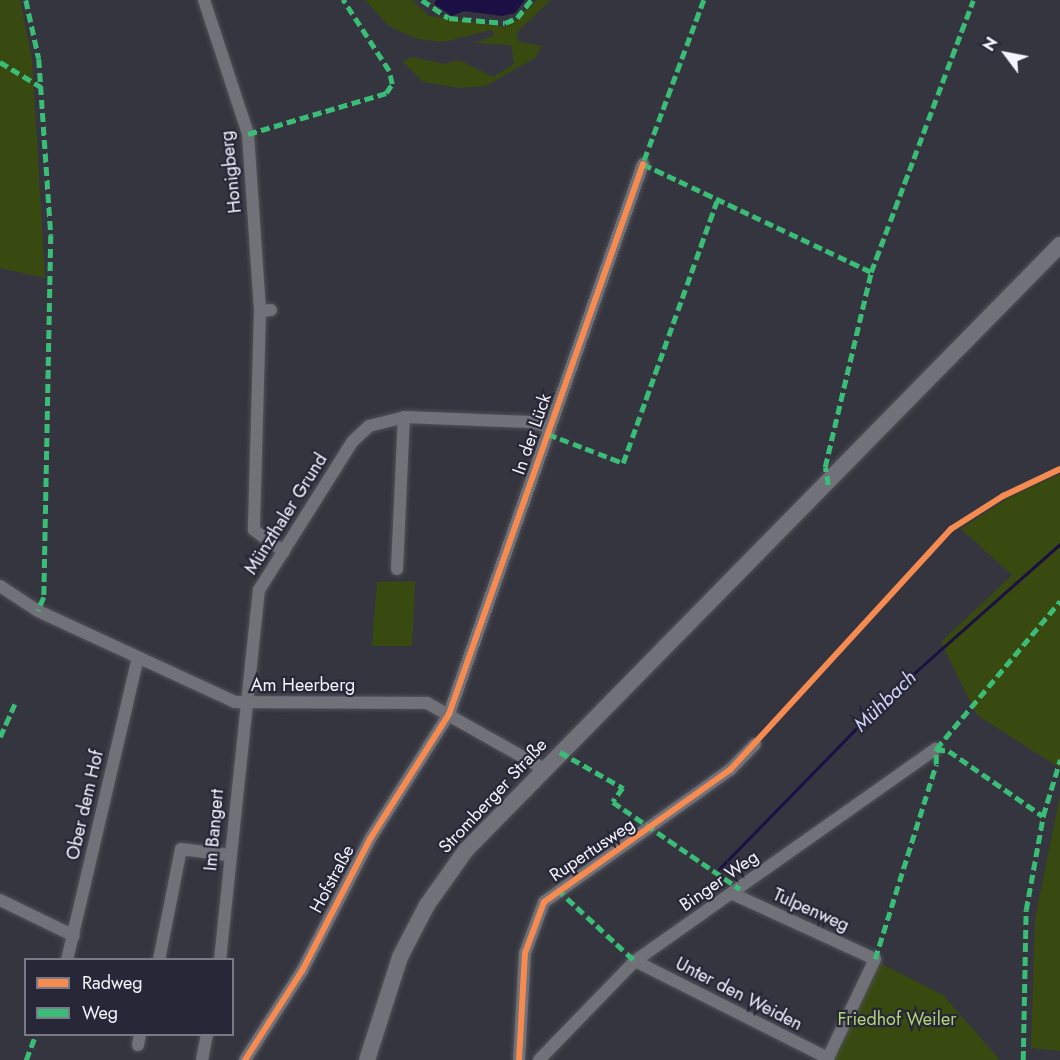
<!DOCTYPE html>
<meta charset="utf-8">
<style>
body{margin:0}
#map{position:relative;width:1060px;height:1060px;overflow:hidden;background:#35353f;font-family:Jost,sans-serif}
div>[style]{position:absolute}
.green>*{inset:0;background:#394a10}
.water>*{inset:0;background:#1a1044}
.stream>*{height:3px;margin:-1.5px;padding:0 1.5px;transform-origin:1.5px;border-radius:1.5px;background:#1a1044}
.roads{filter:drop-shadow(0 0 2px #515159) drop-shadow(0 0 2px #515159)}
.minor>*{height:12px;margin:-6px;padding:0 6px;transform-origin:6px;border-radius:6px;background:#717179}
.secondary>*{height:16px;margin:-8px;padding:0 8px;transform-origin:8px;border-radius:8px;background:#717179}
.quiet>*{height:4.5px;margin-top:-2.25px;transform-origin:0;background:repeating-linear-gradient(90deg,#3abd76 0 9px,transparent 0 13.5px)}
.cycleway>*{height:6px;margin:-3px;padding:0 3px;transform-origin:3px;border-radius:3px;background:#f68b52}
span{translate:-50% -50%;white-space:nowrap;text-align:center;line-height:1.15;-webkit-text-stroke:4.5px #272738;paint-order:stroke}
.street-label{font-size:18px;color:#f3f4fd}
.park-label{font-size:18px;color:#b4d475}
.water-label{font-size:20px;color:#d2d3f8;font-style:italic}
.legend{position:absolute;left:24px;top:958px;width:210px;height:78px;box-sizing:border-box;background:#272738;border:2px solid #797987;margin:0;padding:8px 10px;list-style:none;font-size:18px;color:#f3f4fd}
.legend li{display:flex;align-items:center;gap:12px;height:30px}
.legend b{width:30px;border:2px solid #797987}
.north{position:absolute;left:976px;top:24px;width:60px;height:60px;-webkit-text-stroke:4px #272738;paint-order:stroke;rotate:302deg;font-size:16px;font-weight:700;line-height:24px;text-align:center;color:#f3f4fd}
.north::after{content:'';display:block;margin:auto;width:21px;height:27px;background:#f3f4fd;clip-path:polygon(50% 0,100% 100%,50% 72%,0 100%)}
</style>
<div id="map">
<div class="green">
<div style="clip-path:polygon(0 0,20px 0,32px 59px,45px 278px,0 268px)"></div>
<div style="clip-path:polygon(365px 0,412px 0,429px 16px,507px 27px,537px 0,551px 0,516px 33px,519px 42px,542px 46px,536px 57px,486px 86px,459px 88px,423px 82px,403px 62px,411px 57px,445px 64px,459px 60px,493px 77px,514px 64px,511px 45px,475px 43px,495px 35px,491px 30px,444px 42px,417px 39px,389px 26px)"></div>
<div style="clip-path:polygon(1060px 474px,1060px 768px,977px 715px,941px 642px,1012px 575px,961px 529px,1008px 498px)"></div>
<div style="clip-path:polygon(415px 581px,412px 646px,372px 646px,377px 582px)"></div>
<div style="clip-path:polygon(1060px 795px,1060px 1051px,1031px 1048px,1035px 919px)"></div>
<div style="clip-path:polygon(878px 962px,943px 995px,1000px 1060px,831px 1060px)"></div>
</div>
<div class="water">
<div style="clip-path:polygon(436px 0,525px 0,515px 13px,502px 16px,464px 11px,452px 16px,434px 4px)"></div>
</div>
<div class="stream">
<div style="left:719px;top:869px;width:240px;rotate:-45.7deg"></div>
<div style="left:887px;top:697px;width:231px;rotate:-41.5deg"></div>
</div>
<div class="roads">
<div class="minor">
<div style="left:204px;top:0;width:141px;rotate:71.8deg"></div>
<div style="left:248px;top:134px;width:177px;rotate:86.1deg"></div>
<div style="left:271px;top:310px;width:11px;rotate:175deg"></div>
<div style="left:260px;top:311px;width:219px;rotate:91.6deg"></div>
<div style="left:254px;top:530px;width:37px;rotate:36deg"></div>
<div style="left:397px;top:569px;width:152px;rotate:-87.4deg"></div>
<div style="left:0;top:586px;width:45px;rotate:33.3deg"></div>
<div style="left:38px;top:611px;width:217px;rotate:24.8deg"></div>
<div style="left:235px;top:702px;width:192px;rotate:0.3deg"></div>
<div style="left:427px;top:703px;width:134px;rotate:29.4deg"></div>
<div style="left:733px;top:894px;width:156px;rotate:24.6deg"></div>
<div style="left:875px;top:959px;width:112px;rotate:115.4deg"></div>
<div style="left:0;top:900px;width:82px;rotate:25.9deg"></div>
<div style="left:67px;top:960px;width:310px;rotate:-76.8deg"></div>
<div style="left:159px;top:960px;width:113px;rotate:-78.8deg"></div>
<div style="left:181px;top:849px;width:48px;rotate:7.1deg"></div>
<div style="left:220px;top:960px;width:372px;rotate:-84deg"></div>
<div style="left:259px;top:590px;width:176px;rotate:-57.8deg"></div>
<div style="left:353px;top:441px;width:22px;rotate:-43deg"></div>
<div style="left:369px;top:426px;width:36px;rotate:-14deg"></div>
<div style="left:404px;top:417px;width:126px;rotate:2.3deg"></div>
<div style="left:530px;top:422px;width:21px;rotate:14deg"></div>
<div style="left:635px;top:961px;width:216px;rotate:26.7deg"></div>
<div style="left:138px;top:1045px;width:11px;rotate:-80deg"></div>
<div style="left:202px;top:1060px;width:26px;rotate:-79deg"></div>
<div style="left:245px;top:1060px;width:106px;rotate:-57.4deg"></div>
<div style="left:302px;top:971px;width:148px;rotate:-62.7deg"></div>
<div style="left:370px;top:839px;width:148px;rotate:-57.7deg"></div>
<div style="left:449px;top:714px;width:583px;rotate:-70.57deg"></div>
<div style="left:519px;top:1060px;width:107px;rotate:-86.8deg"></div>
<div style="left:525px;top:953px;width:54px;rotate:-69.6deg"></div>
<div style="left:544px;top:902px;width:228px;rotate:-35.4deg"></div>
<div style="left:730px;top:770px;width:36px;rotate:-46deg"></div>
<div style="left:539px;top:1060px;width:138px;rotate:-45.9deg"></div>
<div style="left:635px;top:961px;width:368px;rotate:-35.2deg"></div>
</div>
<div class="secondary">
<div style="left:367px;top:1060px;width:108px;rotate:-72.2deg"></div>
<div style="left:400px;top:957px;width:59px;rotate:-62.6deg"></div>
<div style="left:427px;top:905px;width:67px;rotate:-54.7deg"></div>
<div style="left:466px;top:850px;width:848px;rotate:-45.53deg"></div>
</div>
</div>
<div class="quiet">
<div style="left:26px;top:0;width:60px;rotate:77.6deg"></div>
<div style="left:39px;top:59px;width:176px;rotate:86.1deg"></div>
<div style="left:51px;top:235px;width:362px;rotate:91.1deg"></div>
<div style="left:44px;top:597px;width:15px;rotate:113deg"></div>
<div style="left:422px;top:0;width:32px;rotate:34deg"></div>
<div style="left:449px;top:18px;width:56px;rotate:5.1deg"></div>
<div style="left:505px;top:23px;width:13px;rotate:-23deg"></div>
<div style="left:517px;top:18px;width:23px;rotate:-52deg"></div>
<div style="left:704px;top:0;width:175px;rotate:110.4deg"></div>
<div style="left:643px;top:164px;width:252px;rotate:25.3deg"></div>
<div style="left:0;top:62px;width:48px;rotate:31.4deg"></div>
<div style="left:248px;top:134px;width:144px;rotate:-16.5deg"></div>
<div style="left:386px;top:93px;width:11px;rotate:-56deg"></div>
<div style="left:392px;top:84px;width:13px;rotate:-103deg"></div>
<div style="left:389px;top:71px;width:85px;rotate:-122.9deg"></div>
<div style="left:548px;top:434px;width:80px;rotate:21.1deg"></div>
<div style="left:623px;top:463px;width:278px;rotate:-70.3deg"></div>
<div style="left:828px;top:485px;width:18px;rotate:-99deg"></div>
<div style="left:825px;top:467px;width:200px;rotate:-76.7deg"></div>
<div style="left:871px;top:272px;width:290px;rotate:-69.4deg"></div>
<div style="left:0;top:737px;width:37px;rotate:-66deg"></div>
<div style="left:936px;top:749px;width:193px;rotate:-50deg"></div>
<div style="left:936px;top:749px;width:13px;rotate:9deg"></div>
<div style="left:949px;top:751px;width:114px;rotate:34.7deg"></div>
<div style="left:560px;top:752px;width:73px;rotate:29.7deg"></div>
<div style="left:623px;top:788px;width:17px;rotate:126deg"></div>
<div style="left:613px;top:802px;width:154px;rotate:34.4deg"></div>
<div style="left:557px;top:889px;width:106px;rotate:42.7deg"></div>
<div style="left:875px;top:959px;width:204px;rotate:-72.6deg"></div>
<div style="left:936px;top:764px;width:15px;rotate:-90deg"></div>
<div style="left:26px;top:1060px;width:28px;rotate:-69deg"></div>
<div style="left:1023px;top:1060px;width:150px;rotate:-88.9deg"></div>
<div style="left:1026px;top:910px;width:96px;rotate:-79.7deg"></div>
<div style="left:1043px;top:816px;width:59px;rotate:-73.1deg"></div>
</div>
<div class="cycleway">
<div style="left:245px;top:1060px;width:106px;rotate:-57.4deg"></div>
<div style="left:302px;top:971px;width:148px;rotate:-62.7deg"></div>
<div style="left:370px;top:839px;width:148px;rotate:-57.7deg"></div>
<div style="left:449px;top:714px;width:583px;rotate:-70.57deg"></div>
<div style="left:519px;top:1060px;width:107px;rotate:-86.8deg"></div>
<div style="left:525px;top:953px;width:54px;rotate:-69.6deg"></div>
<div style="left:544px;top:902px;width:228px;rotate:-35.4deg"></div>
<div style="left:730px;top:770px;width:327px;rotate:-47.5deg"></div>
<div style="left:951px;top:529px;width:62px;rotate:-32.4deg"></div>
<div style="left:1003px;top:496px;width:63px;rotate:-25.3deg"></div>
</div>
<div class="street-label">
<span style="left:231px;top:172px;rotate:-96deg">Honigberg</span>
<span style="left:532px;top:434px;rotate:-71deg">In der Lück</span>
<span style="left:286px;top:514px;rotate:-58deg">Münzthaler Grund</span>
<span style="left:303px;top:685px">Am Heerberg</span>
<span style="left:493px;top:796px;rotate:-47deg">Stromberger Straße</span>
<span style="left:85px;top:805px;rotate:-77deg">Ober dem Hof</span>
<span style="left:214px;top:830px;rotate:-85deg">Im Bangert</span>
<span style="left:592px;top:850px;rotate:-34deg">Rupertusweg</span>
<span style="left:332px;top:879px;rotate:-62deg">Hofstraße</span>
<span style="left:719px;top:881px;rotate:-35deg">Binger Weg</span>
<span style="left:811px;top:910px;rotate:24deg">Tulpenweg</span>
<span style="left:739px;top:994px;rotate:27deg">Unter den Weiden</span>
</div>
<div class="park-label">
<span style="left:897px;top:1019px">Friedhof Weiler</span>
</div>
<div class="water-label">
<span style="left:885px;top:701px;rotate:-44deg">Mühbach</span>
</div>
<ul class="legend">
<li><b style="height:8px;background:#f68b52"></b>Radweg</li>
<li><b style="height:8px;background:#3abd76"></b>Weg</li>
</ul>
<div class="north">N</div>
</div>
